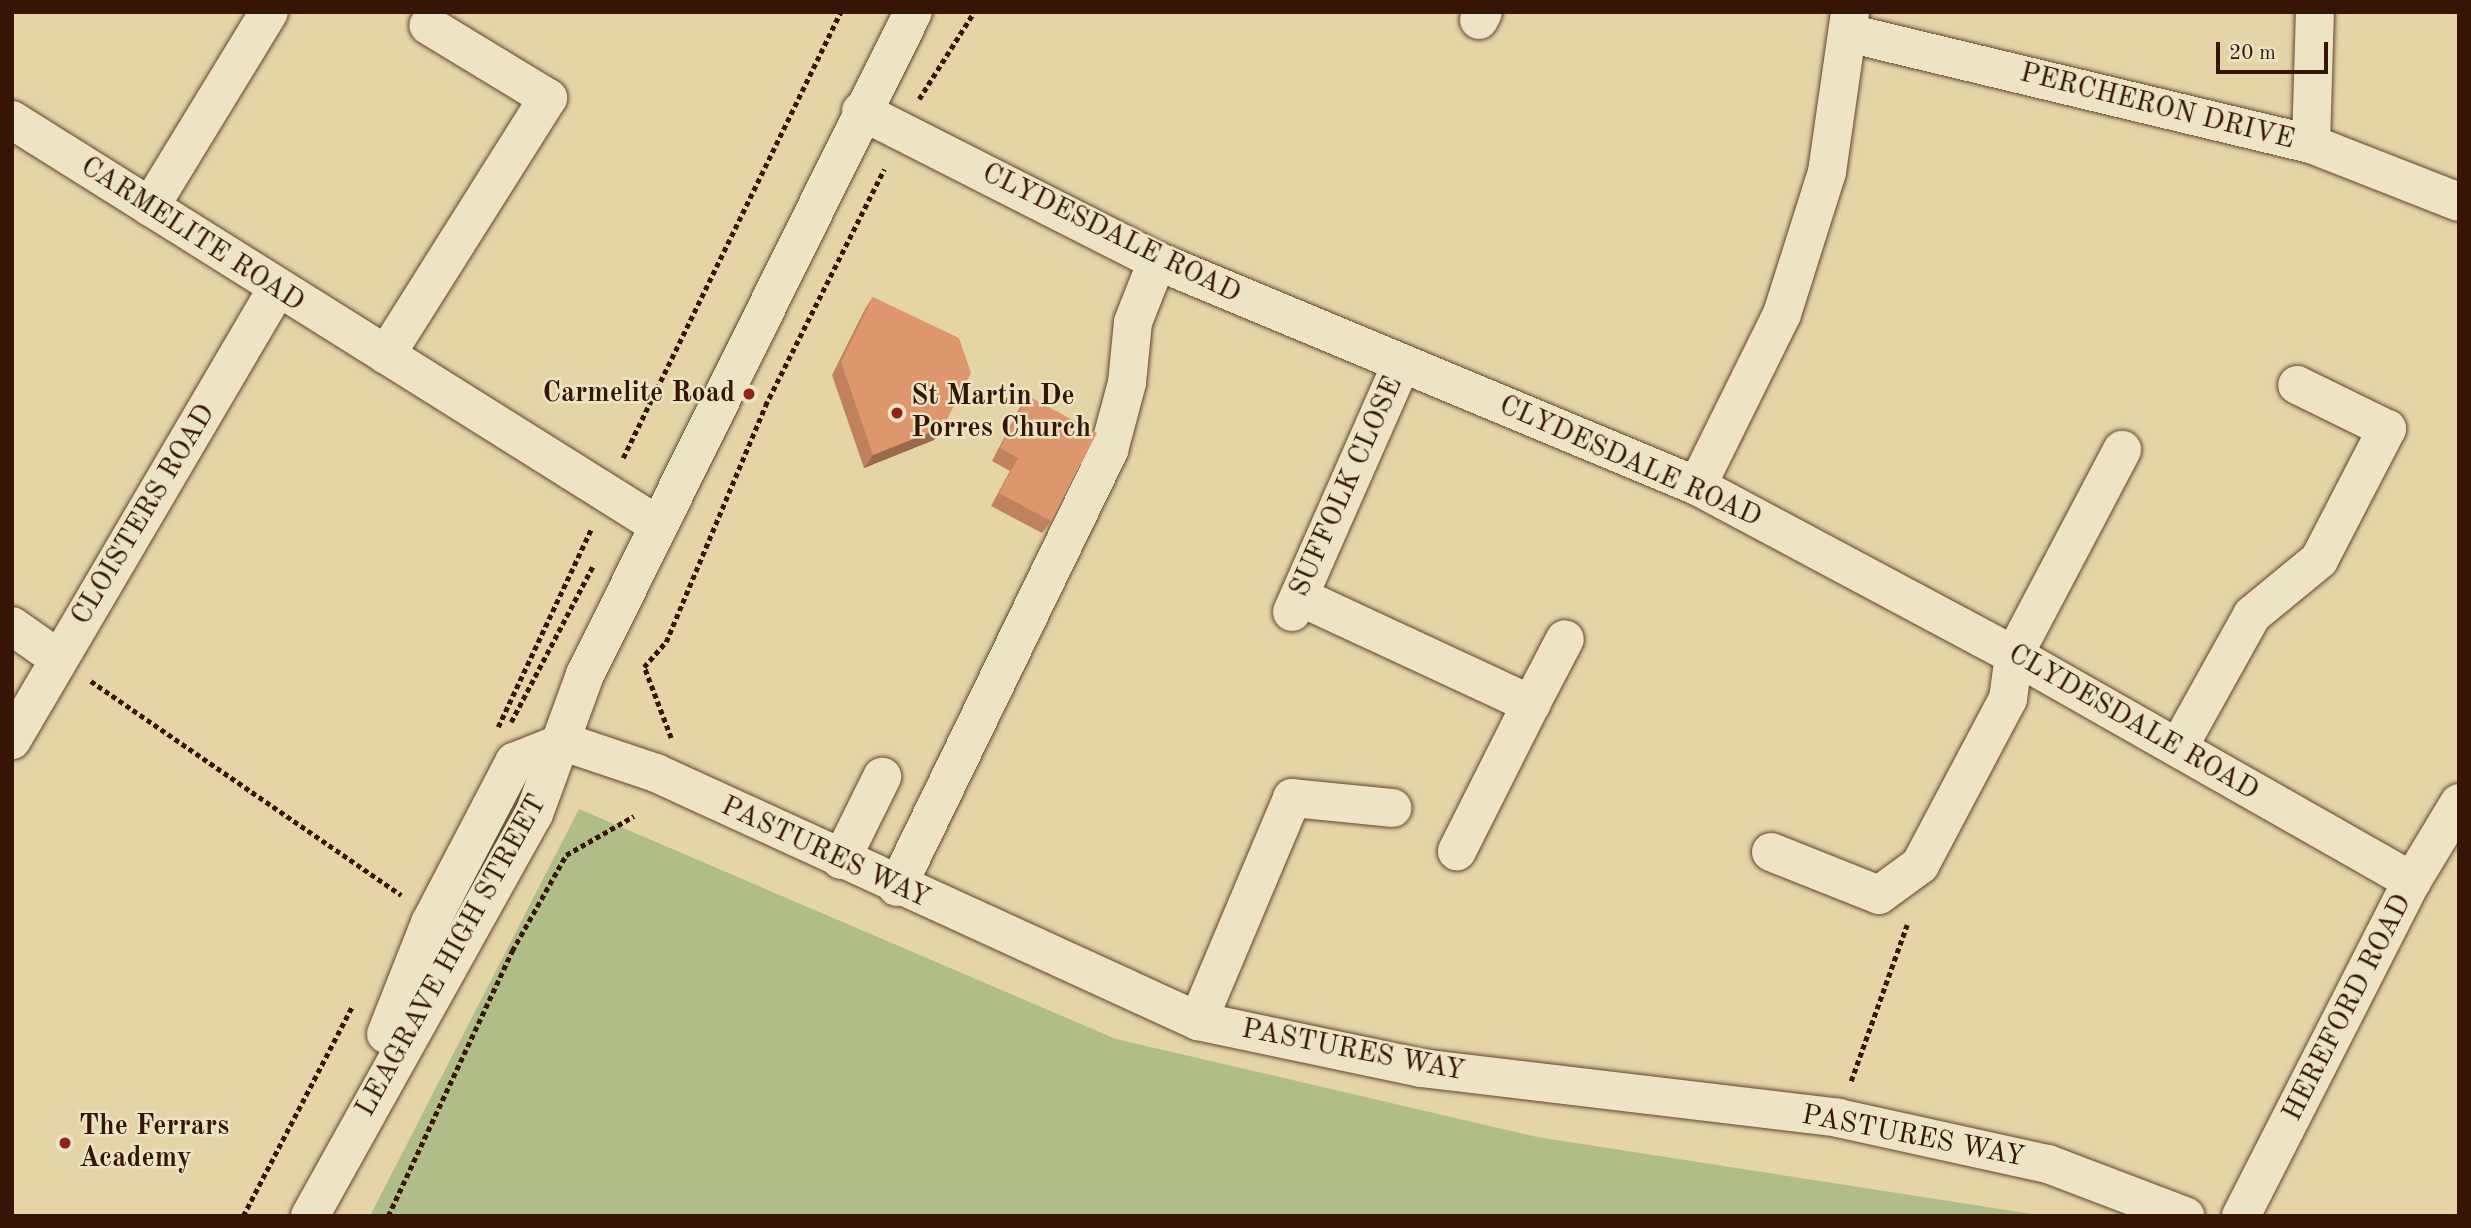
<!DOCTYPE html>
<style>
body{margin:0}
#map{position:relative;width:2471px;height:1228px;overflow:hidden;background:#e4d4a6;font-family:"Old Standard TT",serif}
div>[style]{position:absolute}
.green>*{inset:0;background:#b1bd89}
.path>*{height:4.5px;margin-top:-2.25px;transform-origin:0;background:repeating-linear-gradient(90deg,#361506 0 5px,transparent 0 8.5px)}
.roads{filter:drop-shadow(0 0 2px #62452e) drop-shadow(0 0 2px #62452e)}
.minor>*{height:38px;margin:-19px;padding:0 19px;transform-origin:19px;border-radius:19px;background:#ede3c5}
.wall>*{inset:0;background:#bf825d}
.shaded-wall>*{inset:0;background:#9b6a4c}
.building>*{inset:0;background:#de976c}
.dots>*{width:19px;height:19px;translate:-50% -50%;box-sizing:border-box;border:4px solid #ede3c5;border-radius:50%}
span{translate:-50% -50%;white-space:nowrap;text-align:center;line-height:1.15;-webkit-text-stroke:5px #ede3c5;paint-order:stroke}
.street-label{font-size:28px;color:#361506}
.poi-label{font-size:28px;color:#361506;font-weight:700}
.right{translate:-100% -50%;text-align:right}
.left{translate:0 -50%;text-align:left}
.frame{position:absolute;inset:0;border:14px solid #361506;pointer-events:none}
.scale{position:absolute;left:2216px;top:42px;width:112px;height:32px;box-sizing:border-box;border:4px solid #361506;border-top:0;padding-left:9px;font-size:21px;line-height:24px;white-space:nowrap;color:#361506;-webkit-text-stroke:5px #ede3c5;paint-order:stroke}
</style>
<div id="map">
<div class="green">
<div style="clip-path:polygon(579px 809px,1116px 1039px,1537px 1137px,2045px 1216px,370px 1216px)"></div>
</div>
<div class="path">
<div style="left:919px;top:99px;width:103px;rotate:-57.7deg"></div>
<div style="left:623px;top:458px;width:496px;rotate:-64deg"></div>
<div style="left:91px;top:681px;width:377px;rotate:34.6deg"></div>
<div style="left:511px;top:722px;width:176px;rotate:-62.3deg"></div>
<div style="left:498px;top:727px;width:219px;rotate:-64.8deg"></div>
<div style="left:671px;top:738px;width:76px;rotate:-110.8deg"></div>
<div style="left:644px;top:667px;width:33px;rotate:-49deg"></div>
<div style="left:666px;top:642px;width:256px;rotate:-67.2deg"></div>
<div style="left:765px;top:406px;width:265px;rotate:-63.3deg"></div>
<div style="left:1851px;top:1081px;width:166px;rotate:-70.3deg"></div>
<div style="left:243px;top:1216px;width:238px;rotate:-62.5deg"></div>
<div style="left:388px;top:1216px;width:293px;rotate:-64.9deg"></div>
<div style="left:512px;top:951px;width:110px;rotate:-60.6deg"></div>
<div style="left:566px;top:855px;width:78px;rotate:-29.8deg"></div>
</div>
<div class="roads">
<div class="minor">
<div style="left:1479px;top:20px;width:9px;rotate:-63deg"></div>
<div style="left:1848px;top:33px;width:476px;rotate:13.5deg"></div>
<div style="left:2311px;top:144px;width:159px;rotate:21.4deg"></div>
<div style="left:861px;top:111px;width:332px;rotate:26.9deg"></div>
<div style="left:1157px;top:261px;width:585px;rotate:22.62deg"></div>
<div style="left:1697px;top:486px;width:359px;rotate:28.1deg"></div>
<div style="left:2014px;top:655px;width:458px;rotate:29.6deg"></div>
<div style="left:12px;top:120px;width:762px;rotate:32.09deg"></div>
<div style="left:2311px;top:144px;width:132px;rotate:-88.3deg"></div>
<div style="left:150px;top:207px;width:228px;rotate:-58.6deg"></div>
<div style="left:386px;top:355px;width:304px;rotate:-57.8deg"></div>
<div style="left:548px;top:98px;width:140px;rotate:-148.7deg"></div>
<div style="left:1697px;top:486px;width:192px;rotate:-63.7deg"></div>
<div style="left:1782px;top:314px;width:149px;rotate:-72.4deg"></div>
<div style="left:1827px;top:172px;width:162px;rotate:-81.8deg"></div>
<div style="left:1300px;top:597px;width:255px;rotate:24.9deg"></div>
<div style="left:1531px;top:704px;width:165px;rotate:116.7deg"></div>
<div style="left:1292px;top:612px;width:272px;rotate:-66.2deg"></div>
<div style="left:12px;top:626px;width:57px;rotate:35.1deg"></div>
<div style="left:1531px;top:704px;width:73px;rotate:-62.4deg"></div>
<div style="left:12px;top:740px;width:522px;rotate:-59.6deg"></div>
<div style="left:564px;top:742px;width:97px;rotate:18.6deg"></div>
<div style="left:656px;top:773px;width:596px;rotate:24.59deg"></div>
<div style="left:1198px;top:1021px;width:228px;rotate:11.9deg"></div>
<div style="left:1421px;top:1068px;width:420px;rotate:6.8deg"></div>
<div style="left:1838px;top:1118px;width:215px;rotate:12.4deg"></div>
<div style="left:2048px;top:1164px;width:147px;rotate:20.8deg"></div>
<div style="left:2178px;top:748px;width:152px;rotate:-60.9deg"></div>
<div style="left:2252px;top:615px;width:87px;rotate:-39.4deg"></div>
<div style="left:2319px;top:560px;width:148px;rotate:-62.6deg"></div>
<div style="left:2387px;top:429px;width:100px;rotate:-153.9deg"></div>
<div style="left:1771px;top:852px;width:116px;rotate:21.7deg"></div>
<div style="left:1879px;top:895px;width:51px;rotate:-36.2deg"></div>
<div style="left:1920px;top:865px;width:188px;rotate:-62.1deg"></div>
<div style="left:2008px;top:699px;width:44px;rotate:-82.2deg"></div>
<div style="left:2014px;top:655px;width:232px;rotate:-62.2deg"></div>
<div style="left:841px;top:860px;width:93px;rotate:-63.7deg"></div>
<div style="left:897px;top:887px;width:486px;rotate:-64.1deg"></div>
<div style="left:1109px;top:450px;width:69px;rotate:-75deg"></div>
<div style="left:1127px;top:383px;width:61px;rotate:-84.4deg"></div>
<div style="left:1133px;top:322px;width:66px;rotate:-68.5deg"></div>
<div style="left:1198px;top:1021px;width:242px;rotate:-67.1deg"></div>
<div style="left:1292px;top:798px;width:101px;rotate:5.7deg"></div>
<div style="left:386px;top:1034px;width:119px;rotate:-68.4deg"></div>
<div style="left:430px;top:923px;width:182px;rotate:-62.4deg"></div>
<div style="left:514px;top:762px;width:54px;rotate:-21.8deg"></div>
<div style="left:310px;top:1216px;width:460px;rotate:-60.9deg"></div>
<div style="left:534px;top:814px;width:148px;rotate:-69.9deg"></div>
<div style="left:585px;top:675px;width:740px;rotate:-63.68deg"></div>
<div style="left:2241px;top:1216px;width:376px;rotate:-63deg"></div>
<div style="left:2412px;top:881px;width:91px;rotate:-58.9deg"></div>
</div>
</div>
<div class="wall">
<div style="clip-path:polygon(873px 297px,934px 440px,864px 468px,832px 375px,865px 309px)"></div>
<div style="clip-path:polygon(1028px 396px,1051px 521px,1042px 533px,991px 506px,1010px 471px,992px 461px,1019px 409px)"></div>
</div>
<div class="shaded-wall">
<div style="clip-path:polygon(943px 427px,934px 440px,864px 468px,873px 455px)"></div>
</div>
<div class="building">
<div style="clip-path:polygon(873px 297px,959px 338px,971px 373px,943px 427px,873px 455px,841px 362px)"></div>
<div style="clip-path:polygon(1028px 396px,1097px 433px,1051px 521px,999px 493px,1018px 458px,1000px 448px)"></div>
</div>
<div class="dots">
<div style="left:749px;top:394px;background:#8f2418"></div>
<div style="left:897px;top:413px;background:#8f2418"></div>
<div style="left:65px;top:1143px;background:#8f2418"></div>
</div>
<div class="street-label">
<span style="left:2157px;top:107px;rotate:14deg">PERCHERON DRIVE</span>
<span style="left:1111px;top:234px;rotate:26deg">CLYDESDALE ROAD</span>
<span style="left:192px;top:235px;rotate:33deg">CARMELITE ROAD</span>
<span style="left:1630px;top:462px;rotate:24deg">CLYDESDALE ROAD</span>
<span style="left:1347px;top:487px;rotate:-66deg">SUFFOLK CLOSE</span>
<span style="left:144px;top:515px;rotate:-59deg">CLOISTERS ROAD</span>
<span style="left:2133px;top:723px;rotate:30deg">CLYDESDALE ROAD</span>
<span style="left:825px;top:853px;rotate:25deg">PASTURES WAY</span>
<span style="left:452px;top:956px;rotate:-61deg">LEAGRAVE HIGH STREET</span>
<span style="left:2348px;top:1008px;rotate:-63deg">HEREFORD ROAD</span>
<span style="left:1353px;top:1051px;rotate:11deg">PASTURES WAY</span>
<span style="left:1913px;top:1137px;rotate:11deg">PASTURES WAY</span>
</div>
<div class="poi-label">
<span class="right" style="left:735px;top:394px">Carmelite Road</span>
<span class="left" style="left:911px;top:413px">St Martin De<br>Porres Church</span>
<span class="left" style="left:79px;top:1143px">The Ferrars<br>Academy</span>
</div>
<div class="frame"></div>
<div class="scale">20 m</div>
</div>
